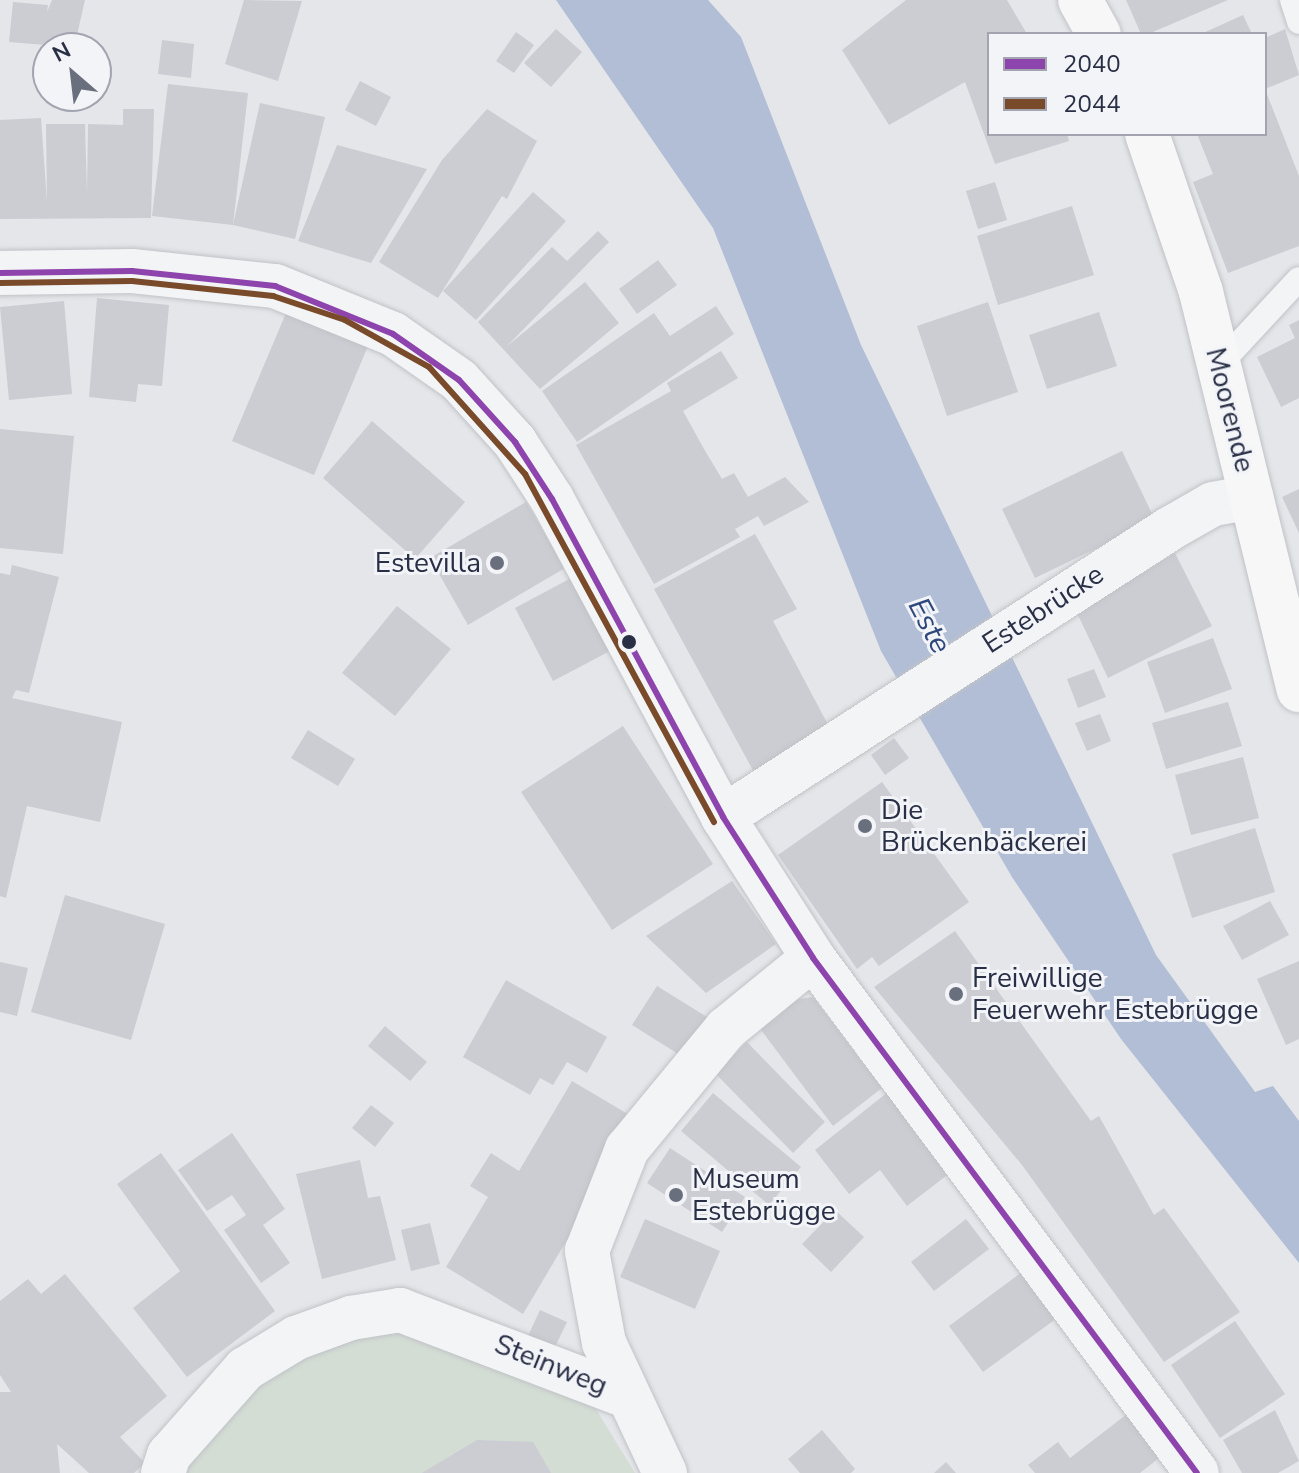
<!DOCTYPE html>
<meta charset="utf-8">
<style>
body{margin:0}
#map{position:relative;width:1299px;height:1473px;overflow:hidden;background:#e4e6e9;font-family:"Nunito Sans",sans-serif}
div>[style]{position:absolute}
.green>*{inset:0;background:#d3ddd4}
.water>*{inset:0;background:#b1bed6}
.building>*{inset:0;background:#cbcdd2}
.roads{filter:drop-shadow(0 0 2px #c1c2c7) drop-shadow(0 0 2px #c1c2c7)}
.lane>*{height:24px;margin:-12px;padding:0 12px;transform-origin:12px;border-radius:12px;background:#f3f4f6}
.street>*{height:44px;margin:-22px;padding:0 22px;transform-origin:22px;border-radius:22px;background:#f3f4f6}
.secondary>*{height:44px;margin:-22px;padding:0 22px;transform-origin:22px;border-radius:22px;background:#f7f7f7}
.bus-1>*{height:6px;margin:-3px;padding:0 3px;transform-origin:3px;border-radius:3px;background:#8e44ad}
.bus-2>*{height:6px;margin:-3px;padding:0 3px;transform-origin:3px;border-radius:3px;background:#7a4b2a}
.dots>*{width:22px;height:22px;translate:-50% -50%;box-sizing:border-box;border:4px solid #f2f4f8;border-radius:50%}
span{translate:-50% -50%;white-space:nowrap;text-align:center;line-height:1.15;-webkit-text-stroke:6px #f2f4f8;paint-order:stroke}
.street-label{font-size:28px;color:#292f45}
.poi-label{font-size:28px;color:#292f45}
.right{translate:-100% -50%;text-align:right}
.left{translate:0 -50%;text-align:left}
.water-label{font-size:30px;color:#2f487c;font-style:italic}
.legend{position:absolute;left:987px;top:32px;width:280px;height:104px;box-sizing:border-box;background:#f2f4f8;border:2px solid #a2a5b0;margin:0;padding:10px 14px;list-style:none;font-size:24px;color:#292f45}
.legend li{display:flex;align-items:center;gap:16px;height:40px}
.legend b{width:40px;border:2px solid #a2a5b0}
.north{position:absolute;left:32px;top:32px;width:80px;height:80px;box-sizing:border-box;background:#f2f4f8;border:2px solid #a2a5b0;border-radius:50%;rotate:332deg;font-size:22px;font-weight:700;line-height:32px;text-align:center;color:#292f45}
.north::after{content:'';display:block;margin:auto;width:28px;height:36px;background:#6a6f7e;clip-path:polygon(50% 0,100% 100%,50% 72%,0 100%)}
</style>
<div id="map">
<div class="green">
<div style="clip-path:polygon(398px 1329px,594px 1406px,635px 1473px,179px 1473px,232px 1397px,313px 1344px)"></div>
</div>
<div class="water">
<div style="clip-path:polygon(556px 0,708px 0,741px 37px,861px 345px,1156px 955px,1255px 1092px,1273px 1086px,1299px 1121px,1299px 1263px,1121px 1039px,1012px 877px,881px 651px,713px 228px)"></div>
</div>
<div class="building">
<div style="clip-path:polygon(52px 0,85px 0,74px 48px,44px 52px,45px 45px,9px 42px,13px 2px,48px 5px,47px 12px)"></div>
<div style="clip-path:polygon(244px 0,302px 1px,278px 81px,225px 64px)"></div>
<div style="clip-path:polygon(906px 0,1007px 0,1027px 34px,989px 34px,989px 134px,1067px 134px,1069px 141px,995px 164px,965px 82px,889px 125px,842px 50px)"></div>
<div style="clip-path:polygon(1126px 0,1228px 0,1148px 34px,1141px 34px)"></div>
<div style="clip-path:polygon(1243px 15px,1252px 34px,1201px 34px)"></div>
<div style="clip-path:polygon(556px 29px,582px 52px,551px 87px,524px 63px)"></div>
<div style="clip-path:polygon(1285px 29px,1299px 75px,1265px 89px,1299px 176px,1299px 246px,1228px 273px,1193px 182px,1213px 174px,1197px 134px,1265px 134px,1265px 38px)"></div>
<div style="clip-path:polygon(516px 32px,534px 45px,514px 73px,496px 61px)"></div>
<div style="clip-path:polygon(162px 40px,194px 44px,191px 78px,158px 74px)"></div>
<div style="clip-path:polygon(360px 81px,391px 97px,376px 126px,345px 110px)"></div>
<div style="clip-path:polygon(168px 84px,248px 93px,233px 225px,152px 216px)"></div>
<div style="clip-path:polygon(260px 103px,325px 117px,295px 239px,233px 225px)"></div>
<div style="clip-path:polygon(123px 109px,154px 109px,151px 218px,0 219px,0 120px,41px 118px,47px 202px,46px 124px,85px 124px,87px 194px,88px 124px,123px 125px)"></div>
<div style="clip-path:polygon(487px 109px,537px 141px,507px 199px,502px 196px,438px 298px,379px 262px,442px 160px)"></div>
<div style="clip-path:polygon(337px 145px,427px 169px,371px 263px,298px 241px)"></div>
<div style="clip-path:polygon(995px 182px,1007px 220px,978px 229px,966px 191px)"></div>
<div style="clip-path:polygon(533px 192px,566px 221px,476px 320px,443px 291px)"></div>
<div style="clip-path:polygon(1072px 206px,1094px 275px,998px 305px,977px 236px)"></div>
<div style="clip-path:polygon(598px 231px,609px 242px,507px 346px,585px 282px,619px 323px,540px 389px,478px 322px,552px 247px,567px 261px)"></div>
<div style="clip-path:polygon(658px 260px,677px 285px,637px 314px,619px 289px)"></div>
<div style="clip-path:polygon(97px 298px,169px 305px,162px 386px,138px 384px,136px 402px,89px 397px)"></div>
<div style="clip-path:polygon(64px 301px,72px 394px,9px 400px,0 307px)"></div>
<div style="clip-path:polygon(988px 302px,1018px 392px,947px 416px,917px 326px)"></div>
<div style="clip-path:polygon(716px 306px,734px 334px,577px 442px,542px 391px,654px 313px,670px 336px)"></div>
<div style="clip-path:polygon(1099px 312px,1117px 366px,1047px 389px,1029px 335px)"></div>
<div style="clip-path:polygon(286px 313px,368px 346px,314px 475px,232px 441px)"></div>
<div style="clip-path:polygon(1299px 320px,1299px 398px,1281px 407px,1257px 357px,1295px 338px,1289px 325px)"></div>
<div style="clip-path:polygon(721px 351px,738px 378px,683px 411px,704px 449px,722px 479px,734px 473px,748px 497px,785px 477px,809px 502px,764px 526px,758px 516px,735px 529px,740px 537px,654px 584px,576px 445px,671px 391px,667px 383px)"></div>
<div style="clip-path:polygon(372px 421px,465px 502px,415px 559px,323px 478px)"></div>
<div style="clip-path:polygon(0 429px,74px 436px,63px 554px,0 548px)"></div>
<div style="clip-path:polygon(1122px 451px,1155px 520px,1035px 578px,1002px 509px)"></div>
<div style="clip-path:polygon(1299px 489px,1299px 533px,1282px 497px)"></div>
<div style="clip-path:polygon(526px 502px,565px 568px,468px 625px,430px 558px)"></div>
<div style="clip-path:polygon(755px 534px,797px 609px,773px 621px,833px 734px,755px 774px,654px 589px)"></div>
<div style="clip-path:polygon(1175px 553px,1212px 626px,1108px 678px,1077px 613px)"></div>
<div style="clip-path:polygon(12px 565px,59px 577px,29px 693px,16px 690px,12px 698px,122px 722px,100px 822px,27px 806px,6px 898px,0 896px,0 573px,10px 575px)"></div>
<div style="clip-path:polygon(573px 577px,612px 650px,553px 681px,515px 608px)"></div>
<div style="clip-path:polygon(397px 606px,451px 649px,395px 716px,342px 673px)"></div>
<div style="clip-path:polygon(1213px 638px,1232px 689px,1165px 713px,1147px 662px)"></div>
<div style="clip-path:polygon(1094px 669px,1106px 697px,1078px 708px,1067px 679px)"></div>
<div style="clip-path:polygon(1228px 702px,1242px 746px,1166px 769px,1152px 723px)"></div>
<div style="clip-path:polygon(1100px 714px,1111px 741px,1087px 751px,1075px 723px)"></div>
<div style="clip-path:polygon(623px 726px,713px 864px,612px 930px,521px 792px)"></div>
<div style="clip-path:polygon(308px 730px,355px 759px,338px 786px,291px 758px)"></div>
<div style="clip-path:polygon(894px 738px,909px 758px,885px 775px,871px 755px)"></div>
<div style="clip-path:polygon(1243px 757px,1259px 818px,1191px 835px,1175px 775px)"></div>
<div style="clip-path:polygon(882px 782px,969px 902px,879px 966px,872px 957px,857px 969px,778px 855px)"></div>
<div style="clip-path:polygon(1255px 828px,1275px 892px,1192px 918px,1172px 854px)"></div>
<div style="clip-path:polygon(732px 881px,776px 944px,706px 993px,646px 936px)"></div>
<div style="clip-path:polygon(65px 895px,165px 924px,131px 1040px,31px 1012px)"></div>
<div style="clip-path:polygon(1270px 901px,1289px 935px,1242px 960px,1223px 926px)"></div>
<div style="clip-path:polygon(955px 931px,1091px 1121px,1099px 1116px,1154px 1215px,1164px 1208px,1240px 1312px,1164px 1362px,1022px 1165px,874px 987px)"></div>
<div style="clip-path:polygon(1299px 961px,1299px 1039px,1286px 1045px,1257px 979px)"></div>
<div style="clip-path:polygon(0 962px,28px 968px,17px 1016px,0 1012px)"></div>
<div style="clip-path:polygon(506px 980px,607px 1037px,587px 1073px,567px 1062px,553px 1085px,540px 1078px,530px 1095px,463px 1057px)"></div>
<div style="clip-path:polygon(657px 986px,707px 1017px,683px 1057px,632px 1025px)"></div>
<div style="clip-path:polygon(813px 997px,882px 1088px,833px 1126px,755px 1022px,786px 1001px)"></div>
<div style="clip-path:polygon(385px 1026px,427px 1062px,410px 1081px,368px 1046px)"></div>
<div style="clip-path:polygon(747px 1042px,825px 1122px,793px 1153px,715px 1073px)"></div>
<div style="clip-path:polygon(572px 1081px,638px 1120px,523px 1314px,446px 1267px,488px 1197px,470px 1186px,491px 1153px,519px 1171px)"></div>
<div style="clip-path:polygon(893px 1088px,955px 1169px,907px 1206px,880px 1170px,849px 1194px,815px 1150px)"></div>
<div style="clip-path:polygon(713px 1093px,801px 1167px,769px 1205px,681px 1131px)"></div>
<div style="clip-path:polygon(371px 1105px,394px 1123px,375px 1147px,352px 1128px)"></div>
<div style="clip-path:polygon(232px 1133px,285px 1209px,263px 1225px,290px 1263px,261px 1283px,224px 1230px,246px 1215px,232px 1195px,207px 1211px,178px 1170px)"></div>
<div style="clip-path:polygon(670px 1148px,745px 1197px,722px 1232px,647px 1183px)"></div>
<div style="clip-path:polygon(161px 1153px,275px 1311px,187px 1377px,133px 1308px,180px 1271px,117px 1184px)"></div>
<div style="clip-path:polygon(360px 1160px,368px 1198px,380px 1196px,396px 1260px,322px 1279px,296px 1174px)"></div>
<div style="clip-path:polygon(835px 1210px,864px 1237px,831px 1272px,802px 1244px)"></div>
<div style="clip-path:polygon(645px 1219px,720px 1251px,695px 1309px,620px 1277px)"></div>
<div style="clip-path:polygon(966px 1219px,989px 1249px,934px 1291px,911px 1262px)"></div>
<div style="clip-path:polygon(430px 1223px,440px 1264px,411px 1271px,401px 1230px)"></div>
<div style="clip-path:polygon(1026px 1269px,1060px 1316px,983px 1372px,949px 1326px)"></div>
<div style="clip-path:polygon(65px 1274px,167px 1396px,120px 1437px,145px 1463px,134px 1473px,89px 1473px,57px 1444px,60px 1473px,0 1473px,0 1392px,11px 1392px,0 1375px,0 1301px,28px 1279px,41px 1294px)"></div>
<div style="clip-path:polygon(540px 1310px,567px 1322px,554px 1349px,528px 1336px)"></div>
<div style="clip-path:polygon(1235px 1321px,1285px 1394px,1220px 1438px,1171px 1365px)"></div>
<div style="clip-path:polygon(1140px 1404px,1173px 1447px,1140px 1473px,1035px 1473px,1028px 1465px,1058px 1442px,1070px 1458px)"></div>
<div style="clip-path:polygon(1275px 1410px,1299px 1461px,1278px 1473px,1242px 1473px,1223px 1440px)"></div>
<div style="clip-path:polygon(822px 1430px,855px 1469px,851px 1473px,800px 1473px,788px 1459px)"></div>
<div style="clip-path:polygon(477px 1440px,533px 1442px,551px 1473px,422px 1473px)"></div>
<div style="clip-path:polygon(946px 1462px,956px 1473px,934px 1473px)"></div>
</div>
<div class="roads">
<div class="lane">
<div style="left:1292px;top:0;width:23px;rotate:72deg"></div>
<div style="left:1219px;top:365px;width:117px;rotate:-47.1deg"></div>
</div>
<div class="street">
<div style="left:0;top:273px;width:132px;rotate:-0.9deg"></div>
<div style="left:132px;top:271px;width:144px;rotate:6deg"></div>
<div style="left:275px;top:286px;width:127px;rotate:22.1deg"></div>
<div style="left:393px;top:334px;width:80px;rotate:34.9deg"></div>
<div style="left:459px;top:380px;width:84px;rotate:47.9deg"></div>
<div style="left:515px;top:442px;width:68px;rotate:57deg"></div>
<div style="left:552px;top:499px;width:361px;rotate:61.7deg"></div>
<div style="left:723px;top:817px;width:167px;rotate:57.4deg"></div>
<div style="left:813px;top:958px;width:642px;rotate:53.29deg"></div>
<div style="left:723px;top:817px;width:533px;rotate:-32.83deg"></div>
<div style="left:1171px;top:528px;width:48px;rotate:-29.7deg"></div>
<div style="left:1213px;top:504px;width:39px;rotate:-10deg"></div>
<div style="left:163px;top:1473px;width:19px;rotate:-72deg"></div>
<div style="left:169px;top:1455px;width:115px;rotate:-48.5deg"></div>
<div style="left:245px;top:1369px;width:60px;rotate:-31.3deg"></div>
<div style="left:296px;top:1338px;width:59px;rotate:-20deg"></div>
<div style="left:351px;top:1318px;width:50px;rotate:-9.3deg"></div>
<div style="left:400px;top:1310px;width:240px;rotate:20.8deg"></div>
<div style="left:665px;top:1473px;width:144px;rotate:-115.1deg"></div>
<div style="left:604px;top:1343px;width:94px;rotate:-100.5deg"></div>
<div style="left:587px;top:1251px;width:110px;rotate:-68.6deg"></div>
<div style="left:627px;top:1149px;width:156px;rotate:-50.5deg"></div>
<div style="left:726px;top:1029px;width:112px;rotate:-39.2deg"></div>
</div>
<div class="secondary">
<div style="left:1080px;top:0;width:39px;rotate:61deg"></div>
<div style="left:1147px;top:134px;width:167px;rotate:71.1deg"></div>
<div style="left:1201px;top:292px;width:410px;rotate:76.2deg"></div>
</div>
</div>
<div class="bus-1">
<div style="left:0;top:273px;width:132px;rotate:-0.9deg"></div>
<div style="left:132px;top:271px;width:144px;rotate:6deg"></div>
<div style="left:275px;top:286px;width:127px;rotate:22.1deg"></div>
<div style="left:393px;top:334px;width:80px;rotate:34.9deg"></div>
<div style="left:459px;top:380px;width:84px;rotate:47.9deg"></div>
<div style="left:515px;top:442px;width:68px;rotate:57deg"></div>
<div style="left:552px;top:499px;width:361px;rotate:61.7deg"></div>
<div style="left:723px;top:817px;width:167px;rotate:57.4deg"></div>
<div style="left:813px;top:958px;width:642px;rotate:53.29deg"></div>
</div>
<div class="bus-2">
<div style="left:0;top:283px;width:132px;rotate:-0.9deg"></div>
<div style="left:132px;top:281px;width:142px;rotate:6.1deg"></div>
<div style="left:273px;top:296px;width:76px;rotate:18.4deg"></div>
<div style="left:345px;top:320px;width:96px;rotate:29.2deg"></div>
<div style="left:429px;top:367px;width:144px;rotate:48.1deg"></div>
<div style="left:525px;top:474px;width:396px;rotate:61.5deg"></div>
</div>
<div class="dots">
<div style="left:497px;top:563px;background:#6a6f7e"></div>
<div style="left:629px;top:642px;background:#292f45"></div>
<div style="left:865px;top:826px;background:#6a6f7e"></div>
<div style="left:956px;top:994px;background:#6a6f7e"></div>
<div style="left:676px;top:1195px;background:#6a6f7e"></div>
</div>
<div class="street-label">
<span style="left:1230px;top:410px;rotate:76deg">Moorende</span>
<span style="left:1043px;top:609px;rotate:-33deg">Estebrücke</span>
<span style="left:551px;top:1365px;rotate:22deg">Steinweg</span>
</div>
<div class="poi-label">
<span class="right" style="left:481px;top:563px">Estevilla</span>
<span class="left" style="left:881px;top:826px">Die<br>Brückenbäckerei</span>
<span class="left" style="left:972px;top:994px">Freiwillige<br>Feuerwehr Estebrügge</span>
<span class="left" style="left:692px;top:1195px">Museum<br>Estebrügge</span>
</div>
<div class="water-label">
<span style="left:929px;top:626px;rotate:62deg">Este</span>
</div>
<ul class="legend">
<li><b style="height:10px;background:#8e44ad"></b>2040</li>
<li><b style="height:10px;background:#7a4b2a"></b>2044</li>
</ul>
<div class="north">N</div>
</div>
